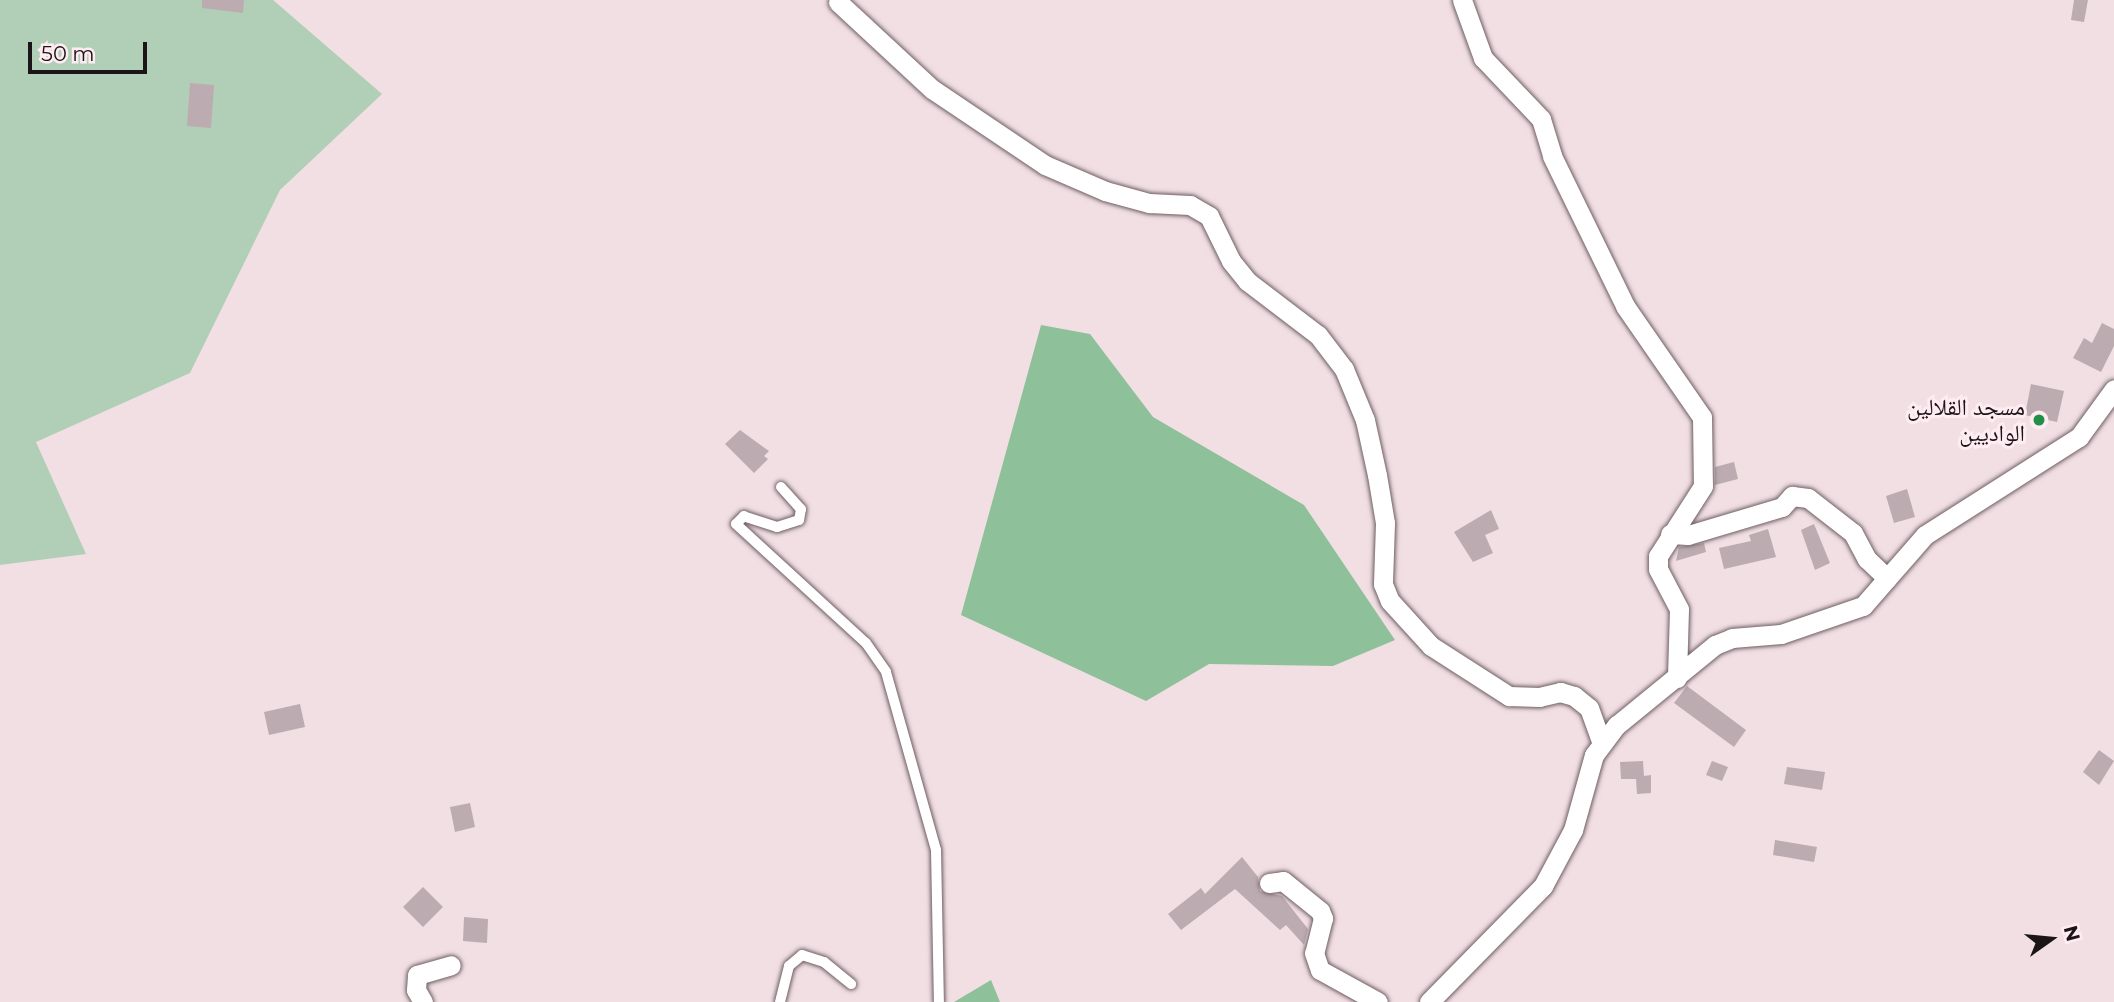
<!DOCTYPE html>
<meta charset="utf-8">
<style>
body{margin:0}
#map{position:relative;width:2114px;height:1002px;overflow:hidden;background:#f1dfe4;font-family:Montserrat,"Noto Naskh Arabic",sans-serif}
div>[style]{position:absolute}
.green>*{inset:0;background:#b0cfb6}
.forest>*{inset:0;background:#8ec199}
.building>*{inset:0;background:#bcabb0}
.roads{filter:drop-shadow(0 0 2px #6e5e63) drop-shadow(0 0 2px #6e5e63)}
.service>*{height:10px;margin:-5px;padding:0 5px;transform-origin:5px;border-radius:5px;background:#fff}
.minor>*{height:19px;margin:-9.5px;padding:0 9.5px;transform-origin:9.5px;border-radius:9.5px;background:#fff}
.dots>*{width:19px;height:19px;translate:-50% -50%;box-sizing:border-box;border:4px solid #feecf2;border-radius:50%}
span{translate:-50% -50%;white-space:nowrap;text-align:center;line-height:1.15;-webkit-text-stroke:6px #feecf2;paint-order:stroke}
.poi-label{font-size:23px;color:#1b1517}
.right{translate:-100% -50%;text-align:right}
.north{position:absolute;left:2016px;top:904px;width:70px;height:70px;-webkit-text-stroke:5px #feecf2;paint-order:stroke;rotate:75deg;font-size:19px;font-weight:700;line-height:28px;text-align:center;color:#1b1517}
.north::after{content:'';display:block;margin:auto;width:24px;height:32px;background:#1b1517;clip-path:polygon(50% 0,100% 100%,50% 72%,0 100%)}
.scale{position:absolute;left:28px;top:42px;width:119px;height:32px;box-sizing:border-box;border:4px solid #1b1517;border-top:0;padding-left:9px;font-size:21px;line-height:24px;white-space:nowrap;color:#1b1517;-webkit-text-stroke:5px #feecf2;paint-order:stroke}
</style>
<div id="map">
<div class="green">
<div style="clip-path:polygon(0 0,273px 0,382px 94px,280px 190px,190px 373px,36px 442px,86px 554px,0 565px)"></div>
</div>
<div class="forest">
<div style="clip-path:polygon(1041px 325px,1090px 334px,1153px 417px,1304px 505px,1395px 640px,1333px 666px,1209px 664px,1146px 701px,961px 615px)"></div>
<div style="clip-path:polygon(991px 980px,1000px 1002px,954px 1002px)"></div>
</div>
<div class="building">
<div style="clip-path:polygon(202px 0,244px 0,243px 13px,202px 8px)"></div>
<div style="clip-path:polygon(2074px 0,2088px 0,2084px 22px,2071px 20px)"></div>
<div style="clip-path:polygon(190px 83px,214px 85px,211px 128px,187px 126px)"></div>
<div style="clip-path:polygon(2102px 323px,2114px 329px,2114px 346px,2101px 372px,2073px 358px,2084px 338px,2092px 343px)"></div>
<div style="clip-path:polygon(2031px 384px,2064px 391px,2057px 422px,2025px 415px)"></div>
<div style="clip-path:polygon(740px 430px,769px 451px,764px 456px,768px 459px,754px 473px,725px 444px)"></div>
<div style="clip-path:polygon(1734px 462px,1738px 479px,1715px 485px,1715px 467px)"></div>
<div style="clip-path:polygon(1907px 489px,1915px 517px,1894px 523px,1886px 496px)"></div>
<div style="clip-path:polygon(1491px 510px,1499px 529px,1485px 535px,1493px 553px,1473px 562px,1454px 532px)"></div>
<div style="clip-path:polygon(1814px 524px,1830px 563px,1815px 570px,1801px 530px)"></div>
<div style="clip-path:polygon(1768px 529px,1776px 557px,1724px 569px,1719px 548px,1751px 541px,1749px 535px)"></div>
<div style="clip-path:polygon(1704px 543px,1706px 552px,1676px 561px,1679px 547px)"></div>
<div style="clip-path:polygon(1687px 686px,1746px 730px,1734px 747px,1674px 703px)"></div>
<div style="clip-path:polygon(300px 704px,305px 727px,269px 735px,264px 712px)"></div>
<div style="clip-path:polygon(2099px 750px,2114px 761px,2099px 785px,2083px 772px)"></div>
<div style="clip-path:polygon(1643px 761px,1644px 776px,1651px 775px,1651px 793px,1637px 794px,1636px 779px,1621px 779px,1620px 762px)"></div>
<div style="clip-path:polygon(1712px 761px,1728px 767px,1722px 781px,1706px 775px)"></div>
<div style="clip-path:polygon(1787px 767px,1825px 772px,1822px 790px,1784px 784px)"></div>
<div style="clip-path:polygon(470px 803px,475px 827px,455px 832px,450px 807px)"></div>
<div style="clip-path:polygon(1775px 840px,1817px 847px,1814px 862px,1773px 855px)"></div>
<div style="clip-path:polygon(1242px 857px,1258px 877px,1260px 891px,1282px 896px,1308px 929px,1304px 945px,1286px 925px,1280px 930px,1235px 889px,1181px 930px,1168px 914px,1201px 888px,1205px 894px)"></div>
<div style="clip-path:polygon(423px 887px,443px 907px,423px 927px,403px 907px)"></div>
<div style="clip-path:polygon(464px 917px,488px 919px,487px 943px,463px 941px)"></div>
</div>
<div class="roads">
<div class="service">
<div style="left:781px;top:487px;width:30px;rotate:48deg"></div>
<div style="left:801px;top:509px;width:11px;rotate:100deg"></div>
<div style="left:799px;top:520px;width:23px;rotate:162deg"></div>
<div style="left:777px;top:527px;width:35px;rotate:-162deg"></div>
<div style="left:744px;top:516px;width:11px;rotate:135deg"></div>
<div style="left:736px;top:524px;width:176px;rotate:42.5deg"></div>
<div style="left:866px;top:643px;width:35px;rotate:55deg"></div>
<div style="left:886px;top:672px;width:185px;rotate:74.3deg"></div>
<div style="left:936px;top:850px;width:152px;rotate:88.9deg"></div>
<div style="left:780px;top:1002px;width:37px;rotate:-76deg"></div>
<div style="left:789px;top:966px;width:17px;rotate:-40deg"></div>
<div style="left:802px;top:955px;width:23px;rotate:18deg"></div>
<div style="left:824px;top:962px;width:35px;rotate:39deg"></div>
</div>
<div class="minor">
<div style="left:1462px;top:0;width:62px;rotate:70.1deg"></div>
<div style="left:1483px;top:58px;width:84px;rotate:46.4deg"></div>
<div style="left:1541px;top:119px;width:39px;rotate:73deg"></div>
<div style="left:1552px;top:156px;width:167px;rotate:64deg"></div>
<div style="left:1625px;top:306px;width:135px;rotate:55.3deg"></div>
<div style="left:1702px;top:417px;width:69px;rotate:89.2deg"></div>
<div style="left:1703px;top:486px;width:83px;rotate:122.7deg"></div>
<div style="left:1658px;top:556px;width:13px;rotate:90deg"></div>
<div style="left:1658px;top:569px;width:45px;rotate:62.3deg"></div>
<div style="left:1679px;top:609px;width:69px;rotate:91.7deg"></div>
<div style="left:838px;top:2px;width:128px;rotate:42.8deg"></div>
<div style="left:932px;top:89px;width:136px;rotate:33.9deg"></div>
<div style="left:1045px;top:165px;width:65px;rotate:23.4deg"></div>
<div style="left:1105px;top:191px;width:46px;rotate:15.3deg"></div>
<div style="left:1149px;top:203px;width:41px;rotate:2.8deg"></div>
<div style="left:1190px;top:205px;width:22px;rotate:30deg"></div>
<div style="left:1209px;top:216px;width:50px;rotate:63.9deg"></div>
<div style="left:1231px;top:261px;width:26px;rotate:51deg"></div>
<div style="left:1247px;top:281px;width:89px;rotate:37.3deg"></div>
<div style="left:1318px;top:335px;width:43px;rotate:52.6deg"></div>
<div style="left:1344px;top:369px;width:55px;rotate:67.6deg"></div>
<div style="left:1365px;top:420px;width:56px;rotate:77.7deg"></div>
<div style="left:1377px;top:475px;width:49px;rotate:80.5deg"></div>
<div style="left:1385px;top:523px;width:61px;rotate:91.9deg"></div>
<div style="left:1383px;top:584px;width:18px;rotate:68deg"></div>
<div style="left:1390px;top:601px;width:61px;rotate:47.7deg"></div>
<div style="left:1431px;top:646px;width:93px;rotate:32.7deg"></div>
<div style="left:1509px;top:696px;width:30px;rotate:2deg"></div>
<div style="left:1539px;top:697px;width:22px;rotate:-13deg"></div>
<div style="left:1560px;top:692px;width:15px;rotate:16deg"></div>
<div style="left:1574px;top:696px;width:19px;rotate:39deg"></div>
<div style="left:1589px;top:708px;width:35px;rotate:70deg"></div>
<div style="left:1670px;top:534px;width:18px;rotate:3deg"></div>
<div style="left:1688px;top:535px;width:98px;rotate:-16.6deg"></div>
<div style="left:1782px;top:507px;width:15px;rotate:-48deg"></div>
<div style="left:1792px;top:496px;width:16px;rotate:7deg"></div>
<div style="left:1808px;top:498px;width:57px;rotate:37.9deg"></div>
<div style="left:1853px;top:533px;width:30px;rotate:62deg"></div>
<div style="left:1867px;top:559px;width:28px;rotate:44deg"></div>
<div style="left:1269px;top:883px;width:14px;rotate:-8deg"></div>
<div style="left:1283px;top:881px;width:48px;rotate:39deg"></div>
<div style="left:1320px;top:911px;width:8px;rotate:67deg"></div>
<div style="left:1323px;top:918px;width:36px;rotate:104deg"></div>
<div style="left:1314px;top:953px;width:18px;rotate:71deg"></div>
<div style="left:1320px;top:970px;width:66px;rotate:28.9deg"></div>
<div style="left:423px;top:1002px;width:14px;rotate:-120deg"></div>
<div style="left:416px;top:990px;width:15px;rotate:-86deg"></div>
<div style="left:417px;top:975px;width:35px;rotate:-16deg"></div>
<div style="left:1429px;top:1002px;width:163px;rotate:-45.5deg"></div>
<div style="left:1543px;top:886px;width:64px;rotate:-61.8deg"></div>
<div style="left:1573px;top:830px;width:78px;rotate:-74.4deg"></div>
<div style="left:1594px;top:755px;width:38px;rotate:-53deg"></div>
<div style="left:1617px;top:725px;width:127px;rotate:-39.2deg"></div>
<div style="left:1715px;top:645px;width:18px;rotate:-22deg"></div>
<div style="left:1732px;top:638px;width:49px;rotate:-4.7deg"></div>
<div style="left:1781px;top:634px;width:87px;rotate:-18.9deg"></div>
<div style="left:1863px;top:606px;width:94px;rotate:-48.9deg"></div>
<div style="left:1925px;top:535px;width:183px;rotate:-32.5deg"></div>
<div style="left:2079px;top:437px;width:59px;rotate:-53.9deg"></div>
</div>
</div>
<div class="dots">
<div style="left:2039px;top:420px;background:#209049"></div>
</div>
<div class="poi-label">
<span class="right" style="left:2025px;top:420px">مسجد القلالين<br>الواديين</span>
</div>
<div class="north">N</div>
<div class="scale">50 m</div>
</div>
